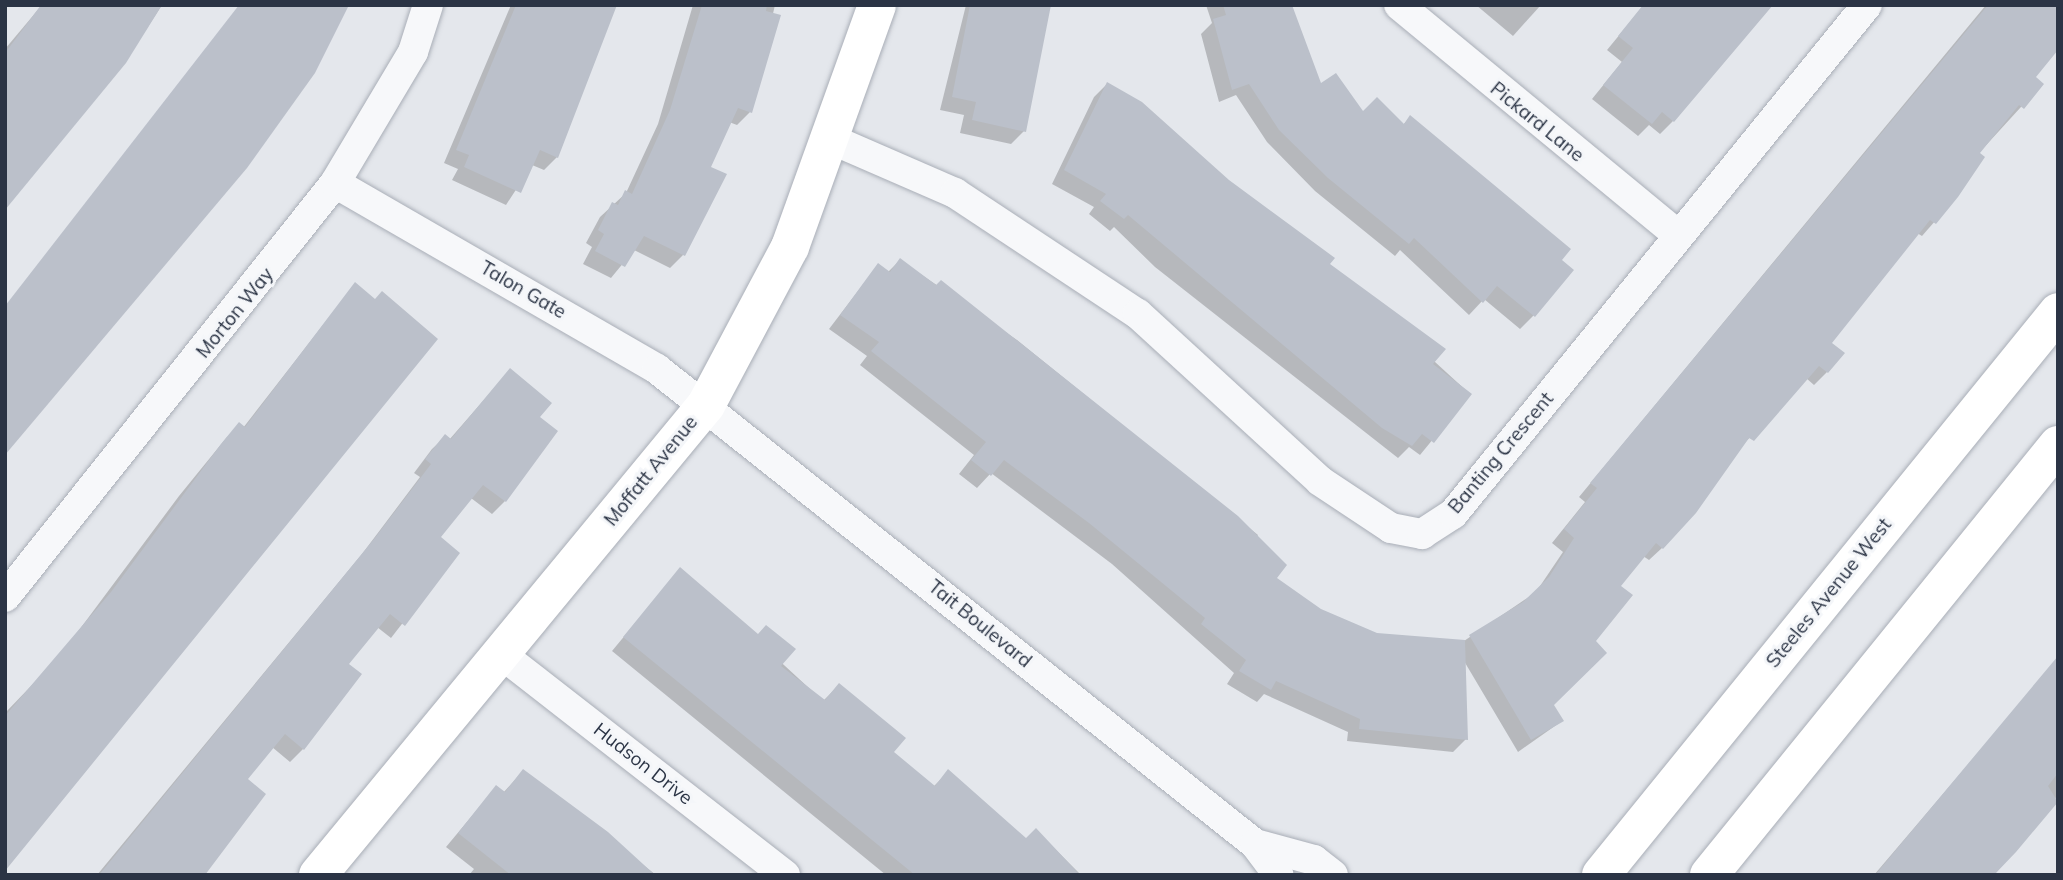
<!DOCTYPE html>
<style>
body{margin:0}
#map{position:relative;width:2063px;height:880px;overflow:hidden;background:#e4e7ec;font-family:Mulish,sans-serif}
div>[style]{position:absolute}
.shadow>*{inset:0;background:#0003}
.building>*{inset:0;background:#bbc0ca}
.roads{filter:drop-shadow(0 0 2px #a9aeb7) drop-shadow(0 0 2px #a9aeb7)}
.street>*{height:30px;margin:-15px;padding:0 15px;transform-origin:15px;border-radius:15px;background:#f7f8fa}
.secondary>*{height:38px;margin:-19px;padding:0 19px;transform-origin:19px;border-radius:19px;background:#fff}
span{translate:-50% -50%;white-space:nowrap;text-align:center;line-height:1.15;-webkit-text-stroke:6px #f4f6f9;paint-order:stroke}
.street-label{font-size:19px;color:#2b3445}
.frame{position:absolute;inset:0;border:7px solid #2b3445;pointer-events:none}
</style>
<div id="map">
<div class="shadow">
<div style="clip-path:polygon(42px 5px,162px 5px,125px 62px,5px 206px,5px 49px)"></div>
<div style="clip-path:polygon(511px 5px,616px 5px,557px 157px,544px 170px,532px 165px,506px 205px,452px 180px,458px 169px,444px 163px)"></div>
<div style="clip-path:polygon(693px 5px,775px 5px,750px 112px,737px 125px,729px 122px,709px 168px,724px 175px,683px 255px,670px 268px,634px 250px,611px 278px,583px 264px,592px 247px,586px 243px,600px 217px,626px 193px,658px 124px)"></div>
<div style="clip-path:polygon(966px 5px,1044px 5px,1024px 131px,1011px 144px,960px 133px,964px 115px,940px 110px)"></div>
<div style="clip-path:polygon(1206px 5px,1291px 5px,1320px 86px,1362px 114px,1403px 125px,1410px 117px,1571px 270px,1533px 316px,1520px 329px,1484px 299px,1469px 315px,1400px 250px,1395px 256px,1315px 191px,1267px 142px,1236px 95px,1219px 102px,1201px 34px,1212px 23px)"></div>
<div style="clip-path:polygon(1476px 5px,1541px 5px,1513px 36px)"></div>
<div style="clip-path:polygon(1644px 5px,1766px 5px,1673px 121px,1660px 134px,1649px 125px,1638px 136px,1592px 99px,1622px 62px,1607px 50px)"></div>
<div style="clip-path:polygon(1986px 5px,2058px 5px,2033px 77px,2042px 84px,1978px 154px,1957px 196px,1922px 236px,1917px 233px,1829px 343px,1827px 372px,1814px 385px,1806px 378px,1737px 451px,1662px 548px,1649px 560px,1643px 556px,1619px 586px,1552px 705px,1562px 721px,1518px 752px,1464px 661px,1466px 739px,1453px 752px,1347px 741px,1348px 732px,1264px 694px,1257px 702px,1227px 684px,1234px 673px,1112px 564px,991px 473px,977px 488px,959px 474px,974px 455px,860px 365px,867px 356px,829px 329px,878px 265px,888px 272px,900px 260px,1017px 340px,1258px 535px,1255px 540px,1274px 578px,1320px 610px,1377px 635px,1464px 641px,1536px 592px,1563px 552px,1552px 543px,1585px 502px,1579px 497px)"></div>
<div style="clip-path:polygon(1107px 84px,1328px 264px,1470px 394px,1420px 455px,1409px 447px,1398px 458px,1155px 267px,1114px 227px,1110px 231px,1089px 214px,1094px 207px,1052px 184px,1094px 97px)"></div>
<div style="clip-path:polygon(355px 284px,5px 868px,5px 713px,59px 657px,179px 496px,227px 437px,243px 428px)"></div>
<div style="clip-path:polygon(510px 370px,538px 417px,505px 501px,492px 514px,471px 498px,439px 538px,457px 553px,391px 638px,377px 627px,346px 664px,303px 749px,290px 762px,272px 747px,167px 875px,97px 875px,362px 554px,420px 477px,414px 473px,432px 449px,445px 437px,449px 440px)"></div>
<div style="clip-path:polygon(680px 569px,823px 701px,839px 685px,891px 752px,933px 787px,948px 772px,1026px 840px,1036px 830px,1081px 875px,886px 875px,612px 651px)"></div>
<div style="clip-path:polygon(2058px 659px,2058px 795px,2015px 850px,1994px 875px,1874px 875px)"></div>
<div style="clip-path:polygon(523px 771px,656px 875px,469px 875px,474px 869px,446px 847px,496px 787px,503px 793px)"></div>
</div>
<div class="building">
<div style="clip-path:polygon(41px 5px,162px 5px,126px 63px,5px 210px,5px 53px)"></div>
<div style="clip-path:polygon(239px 5px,349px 5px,315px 73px,247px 168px,5px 455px,5px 306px)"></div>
<div style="clip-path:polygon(516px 5px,617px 5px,558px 158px,540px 150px,521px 193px,464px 167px,469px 155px,456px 150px)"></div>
<div style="clip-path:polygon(702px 5px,767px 5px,766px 11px,781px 15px,752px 113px,738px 108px,711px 167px,727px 174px,685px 256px,644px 236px,625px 267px,595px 251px,604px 234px,598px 230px,612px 202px,618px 205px,625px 190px,632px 194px,670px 110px)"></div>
<div style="clip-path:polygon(970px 5px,1051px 5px,1026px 132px,972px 120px,976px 102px,952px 97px)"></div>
<div style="clip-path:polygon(1223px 5px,1292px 5px,1321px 83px,1336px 73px,1363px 111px,1377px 97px,1404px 124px,1410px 115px,1571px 249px,1562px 260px,1574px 270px,1535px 317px,1497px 286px,1483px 303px,1414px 238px,1409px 244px,1328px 178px,1279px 130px,1249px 84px,1232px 90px,1213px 19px,1226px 15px)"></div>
<div style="clip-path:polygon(1643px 5px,1773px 5px,1674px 122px,1662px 112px,1652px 124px,1603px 85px,1633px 48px,1618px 36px)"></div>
<div style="clip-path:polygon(1988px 5px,2058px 5px,2058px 50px,2036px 77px,2044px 84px,2024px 109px,2019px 105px,1980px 153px,1985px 157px,1958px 197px,1936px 224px,1930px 220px,1832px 343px,1845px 353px,1828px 373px,1819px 366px,1754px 441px,1749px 438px,1696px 513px,1663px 549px,1656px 543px,1621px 586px,1633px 595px,1596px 641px,1607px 653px,1554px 705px,1564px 721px,1531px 740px,1469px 635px,1523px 602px,1549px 577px,1574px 538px,1564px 529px,1597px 488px,1590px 483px)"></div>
<div style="clip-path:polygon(1107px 82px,1142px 102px,1229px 180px,1335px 258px,1330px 264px,1446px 349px,1433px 364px,1472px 394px,1434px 443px,1422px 434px,1412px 446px,1382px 428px,1128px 215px,1124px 219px,1100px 201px,1106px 194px,1064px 170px)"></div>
<div style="clip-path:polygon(900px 258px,936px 285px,941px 280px,1238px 516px,1287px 565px,1277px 578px,1321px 609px,1377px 633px,1465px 640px,1468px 740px,1359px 729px,1360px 719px,1276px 681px,1271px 690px,1239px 671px,1246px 660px,1201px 624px,1205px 618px,1089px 523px,1004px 460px,991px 476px,971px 460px,986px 442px,871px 351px,879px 342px,840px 315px,878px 263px,890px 272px)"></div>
<div style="clip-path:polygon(355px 282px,375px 299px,382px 291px,438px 339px,5px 871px,5px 716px,111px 592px,221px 444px,239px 422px,245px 427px)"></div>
<div style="clip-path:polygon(510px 368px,552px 403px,540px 417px,558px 431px,506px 502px,483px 485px,441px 537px,460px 553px,405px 626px,390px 614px,349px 664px,362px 674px,304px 750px,285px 734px,248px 779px,266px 794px,205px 875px,99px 875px,374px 539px,431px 464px,425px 459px,445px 434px,451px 439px)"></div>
<div style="clip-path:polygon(680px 567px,758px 634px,766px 625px,796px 649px,781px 666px,825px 700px,839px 683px,906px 738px,894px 752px,935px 786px,948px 769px,1026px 838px,1036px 828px,1080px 875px,915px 875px,623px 637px)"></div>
<div style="clip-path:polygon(2058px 656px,2058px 773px,2048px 786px,2058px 802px,2016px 852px,1994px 875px,1875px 875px)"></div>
<div style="clip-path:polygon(523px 769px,608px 832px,655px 875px,511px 875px,458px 833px,496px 785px,505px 792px)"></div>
</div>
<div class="roads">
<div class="street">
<div style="left:1399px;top:5px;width:362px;rotate:39.5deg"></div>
<div style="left:833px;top:140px;width:133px;rotate:23.5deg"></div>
<div style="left:955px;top:193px;width:219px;rotate:33.5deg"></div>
<div style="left:1138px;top:314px;width:247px;rotate:42.5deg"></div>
<div style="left:1320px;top:481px;width:85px;rotate:33.5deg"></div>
<div style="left:1391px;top:528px;width:32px;rotate:11deg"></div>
<div style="left:1422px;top:534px;width:37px;rotate:-33deg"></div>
<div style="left:1453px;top:514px;width:656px;rotate:-50.88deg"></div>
<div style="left:335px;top:183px;width:372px;rotate:30deg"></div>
<div style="left:657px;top:369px;width:764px;rotate:38.46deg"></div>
<div style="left:1255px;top:844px;width:39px;rotate:53deg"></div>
<div style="left:5px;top:597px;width:529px;rotate:-51.44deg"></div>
<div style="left:335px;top:183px;width:152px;rotate:-59.2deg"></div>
<div style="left:413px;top:52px;width:49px;rotate:-72.3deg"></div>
<div style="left:501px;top:654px;width:360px;rotate:37.9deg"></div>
<div style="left:1255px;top:844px;width:61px;rotate:15.2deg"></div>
<div style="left:1314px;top:860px;width:24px;rotate:38deg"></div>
</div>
<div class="secondary">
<div style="left:318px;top:875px;width:609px;rotate:-50.46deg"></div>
<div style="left:706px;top:405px;width:179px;rotate:-62deg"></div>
<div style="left:790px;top:247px;width:257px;rotate:-70.2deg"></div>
<div style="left:1601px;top:875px;width:725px;rotate:-50.93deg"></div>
<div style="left:1709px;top:875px;width:554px;rotate:-50.94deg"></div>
</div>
</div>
<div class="street-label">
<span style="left:1537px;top:122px;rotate:39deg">Pickard Lane</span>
<span style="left:523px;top:290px;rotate:30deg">Talon Gate</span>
<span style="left:235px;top:313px;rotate:-51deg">Morton Way</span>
<span style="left:1501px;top:453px;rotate:-50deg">Banting Crescent</span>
<span style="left:651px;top:471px;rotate:-51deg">Moffatt Avenue</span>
<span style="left:1829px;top:593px;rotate:-51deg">Steeles Avenue West</span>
<span style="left:980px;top:624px;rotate:39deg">Tait Boulevard</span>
<span style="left:643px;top:764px;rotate:38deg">Hudson Drive</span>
</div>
<div class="frame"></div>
</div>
